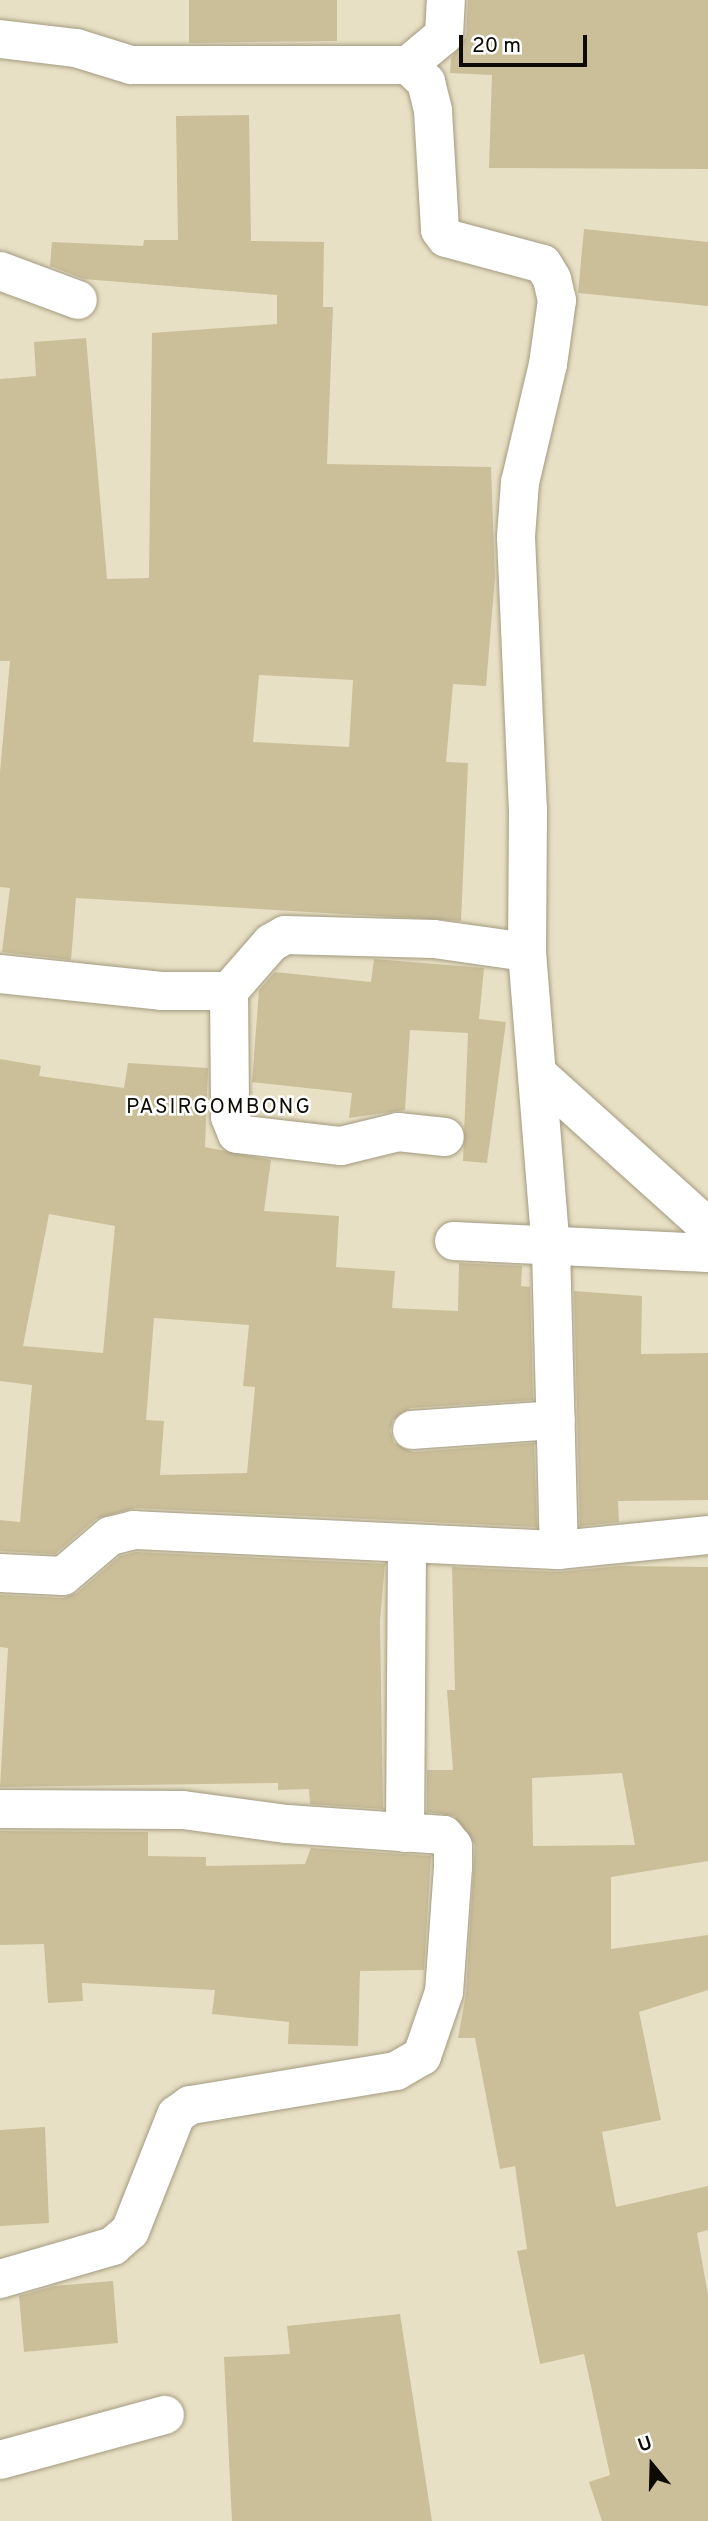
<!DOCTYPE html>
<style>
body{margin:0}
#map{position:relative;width:708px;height:2521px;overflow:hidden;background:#e8e0c4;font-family:Overpass,sans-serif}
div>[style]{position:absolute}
.building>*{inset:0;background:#cabf99}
.roads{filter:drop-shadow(0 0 2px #a39b81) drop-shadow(0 0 2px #a39b81)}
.minor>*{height:38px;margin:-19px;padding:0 19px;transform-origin:19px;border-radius:19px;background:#fff}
span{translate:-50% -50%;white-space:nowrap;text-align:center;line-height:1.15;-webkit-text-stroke:5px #fff;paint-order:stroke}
.quarter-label{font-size:21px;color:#0e0b04;letter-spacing:2px}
.north{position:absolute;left:617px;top:2430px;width:70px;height:70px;-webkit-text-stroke:5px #fff;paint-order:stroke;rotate:341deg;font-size:19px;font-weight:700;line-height:28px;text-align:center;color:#0e0b04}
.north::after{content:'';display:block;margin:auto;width:24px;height:32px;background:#0e0b04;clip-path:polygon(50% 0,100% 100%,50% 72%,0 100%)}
.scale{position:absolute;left:459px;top:35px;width:128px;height:32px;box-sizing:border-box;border:4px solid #0e0b04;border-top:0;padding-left:9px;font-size:21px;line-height:24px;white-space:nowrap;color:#0e0b04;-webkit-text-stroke:5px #fff;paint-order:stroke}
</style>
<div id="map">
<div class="building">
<div style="clip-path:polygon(189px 0,337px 0,337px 41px,189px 43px)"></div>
<div style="clip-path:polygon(468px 0,708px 0,708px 169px,489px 168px,492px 75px,450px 73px,451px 58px,466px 37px)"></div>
<div style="clip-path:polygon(evenodd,249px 115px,251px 241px,324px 242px,323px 307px,333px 307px,327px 464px,491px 467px,495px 577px,486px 686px,453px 684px,446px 762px,468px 763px,461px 921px,76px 898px,71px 960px,2px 952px,10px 888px,0 887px,0 772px,10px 661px,0 661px,0 379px,36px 376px,34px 342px,86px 338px,107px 579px,149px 578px,152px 333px,277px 324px,277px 295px,84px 279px,50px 266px,52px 242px,143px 246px,144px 240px,178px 240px,176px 116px,249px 115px,259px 675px,353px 680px,349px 747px,253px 742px,259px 675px)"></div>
<div style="clip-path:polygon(584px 229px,708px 242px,708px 306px,578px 293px)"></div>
<div style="clip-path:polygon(374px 959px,484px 968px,479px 1019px,506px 1022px,487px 1163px,463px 1161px,468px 1033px,410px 1030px,405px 1110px,349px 1118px,352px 1093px,252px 1082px,259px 990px,275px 972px,371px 982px)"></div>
<div style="clip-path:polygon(evenodd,0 1059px,41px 1066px,39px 1076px,124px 1088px,128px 1063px,208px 1068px,205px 1147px,271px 1160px,264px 1211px,339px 1216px,336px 1267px,395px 1271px,392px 1308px,458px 1311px,459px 1263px,522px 1266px,521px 1286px,530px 1287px,533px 1400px,410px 1408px,393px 1420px,390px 1431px,394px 1443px,413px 1452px,534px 1443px,537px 1527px,135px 1508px,96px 1519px,55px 1554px,0 1551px,0 1520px,20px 1522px,32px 1385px,0 1381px,0 1059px,49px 1214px,115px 1226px,103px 1353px,23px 1346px,49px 1214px,0 1059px,154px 1318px,249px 1325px,243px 1386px,255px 1387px,247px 1473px,160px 1475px,164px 1421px,146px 1420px,154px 1318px)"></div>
<div style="clip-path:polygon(574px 1291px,642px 1296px,641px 1354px,708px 1353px,708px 1500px,618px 1501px,619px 1522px,580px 1526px)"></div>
<div style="clip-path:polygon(136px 1552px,385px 1564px,380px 1621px,383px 1809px,310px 1804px,309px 1789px,278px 1790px,278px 1783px,0 1787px,8px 1648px,0 1647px,0 1595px,63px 1598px,77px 1593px,120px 1556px)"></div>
<div style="clip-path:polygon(evenodd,620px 1566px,708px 1567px,708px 1861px,611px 1877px,611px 1949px,708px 1935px,708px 1990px,639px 2012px,661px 2120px,602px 2132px,616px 2207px,708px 2186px,708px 2230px,697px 2233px,708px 2295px,708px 2521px,602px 2521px,589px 2482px,610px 2475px,584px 2354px,540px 2364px,517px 2251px,527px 2249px,515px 2166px,500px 2169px,475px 2038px,458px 2038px,466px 1994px,475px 1845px,454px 1816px,427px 1812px,427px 1770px,453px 1770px,447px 1690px,455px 1690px,452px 1567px,558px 1572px,620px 1566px,622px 1773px,635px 1845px,533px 1846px,532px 1778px,622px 1773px)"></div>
<div style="clip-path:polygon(0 1831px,148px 1832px,148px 1856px,206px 1857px,206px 1866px,305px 1864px,311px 1848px,431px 1856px,424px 1970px,360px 1971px,358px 2046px,288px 2044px,289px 2022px,212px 2014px,215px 1990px,82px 1983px,83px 2001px,48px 2003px,44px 1944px,0 1945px)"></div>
<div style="clip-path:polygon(45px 2127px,49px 2223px,0 2226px,0 2130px)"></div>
<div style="clip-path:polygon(113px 2281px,118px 2343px,24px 2352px,19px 2296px,54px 2286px)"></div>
<div style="clip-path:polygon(400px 2314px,432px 2521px,232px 2521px,224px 2357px,290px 2354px,287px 2326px)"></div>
</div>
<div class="roads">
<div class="minor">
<div style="left:0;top:39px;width:77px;rotate:6.8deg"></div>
<div style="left:76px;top:48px;width:58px;rotate:17.2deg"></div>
<div style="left:131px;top:65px;width:277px"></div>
<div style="left:408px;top:65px;width:25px;rotate:43deg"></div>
<div style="left:426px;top:82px;width:30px;rotate:76deg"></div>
<div style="left:433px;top:111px;width:119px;rotate:86.6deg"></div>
<div style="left:440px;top:230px;width:10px;rotate:53deg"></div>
<div style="left:446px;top:238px;width:100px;rotate:15deg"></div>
<div style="left:543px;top:264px;width:17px;rotate:59deg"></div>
<div style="left:552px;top:279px;width:22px;rotate:77deg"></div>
<div style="left:557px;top:300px;width:65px;rotate:98deg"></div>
<div style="left:548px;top:364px;width:121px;rotate:103.3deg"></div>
<div style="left:520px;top:482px;width:55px;rotate:94.2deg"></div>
<div style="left:516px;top:537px;width:273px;rotate:87.5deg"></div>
<div style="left:528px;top:810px;width:142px;rotate:90.4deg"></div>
<div style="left:527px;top:952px;width:298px;rotate:85.4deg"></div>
<div style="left:551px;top:1249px;width:301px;rotate:88.5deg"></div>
<div style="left:559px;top:1550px;width:150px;rotate:-5.7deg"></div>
<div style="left:408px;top:65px;width:47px;rotate:-39.8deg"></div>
<div style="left:444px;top:35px;width:35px;rotate:-87deg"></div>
<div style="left:0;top:271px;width:83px;rotate:20.4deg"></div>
<div style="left:0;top:974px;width:162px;rotate:6deg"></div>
<div style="left:161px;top:991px;width:68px"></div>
<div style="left:229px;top:991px;width:64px;rotate:-48.8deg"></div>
<div style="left:271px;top:943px;width:16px;rotate:-30deg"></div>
<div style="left:285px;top:935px;width:149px;rotate:1.5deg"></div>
<div style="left:434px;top:939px;width:94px;rotate:8deg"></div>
<div style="left:229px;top:991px;width:126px;rotate:89.5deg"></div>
<div style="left:230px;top:1117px;width:18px;rotate:68deg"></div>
<div style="left:237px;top:1134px;width:105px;rotate:6.6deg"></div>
<div style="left:341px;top:1146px;width:59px;rotate:-13.8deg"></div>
<div style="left:398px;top:1132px;width:47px;rotate:6.1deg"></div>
<div style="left:539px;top:1075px;width:227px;rotate:42deg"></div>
<div style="left:454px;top:1241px;width:254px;rotate:2.7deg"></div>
<div style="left:412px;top:1430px;width:144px;rotate:-4deg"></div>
<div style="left:0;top:1573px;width:63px;rotate:2.7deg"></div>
<div style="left:63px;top:1576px;width:62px;rotate:-40.4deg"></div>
<div style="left:110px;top:1536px;width:25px;rotate:-14deg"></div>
<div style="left:134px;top:1530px;width:425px;rotate:2.7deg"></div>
<div style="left:0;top:1809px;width:183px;rotate:0.3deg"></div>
<div style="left:183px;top:1810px;width:105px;rotate:7.7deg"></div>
<div style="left:287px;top:1824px;width:157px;rotate:4deg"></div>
<div style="left:444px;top:1835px;width:14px;rotate:51deg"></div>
<div style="left:453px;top:1846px;width:21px;rotate:90deg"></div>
<div style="left:453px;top:1867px;width:125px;rotate:94.1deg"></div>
<div style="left:444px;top:1992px;width:68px;rotate:109deg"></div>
<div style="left:422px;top:2056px;width:30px;rotate:150deg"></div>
<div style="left:396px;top:2071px;width:209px;rotate:170.6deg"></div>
<div style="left:190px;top:2105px;width:17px;rotate:144deg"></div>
<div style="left:176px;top:2115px;width:125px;rotate:111.6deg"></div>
<div style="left:130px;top:2231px;width:23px;rotate:139deg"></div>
<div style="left:113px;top:2246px;width:118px;rotate:163.7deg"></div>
<div style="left:405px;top:1833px;width:290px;rotate:-89.6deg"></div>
<div style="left:0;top:2460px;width:171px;rotate:-15.3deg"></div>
</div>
</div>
<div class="quarter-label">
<span style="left:219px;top:1108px">PASIRGOMBONG</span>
</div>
<div class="north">U</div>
<div class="scale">20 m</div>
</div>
